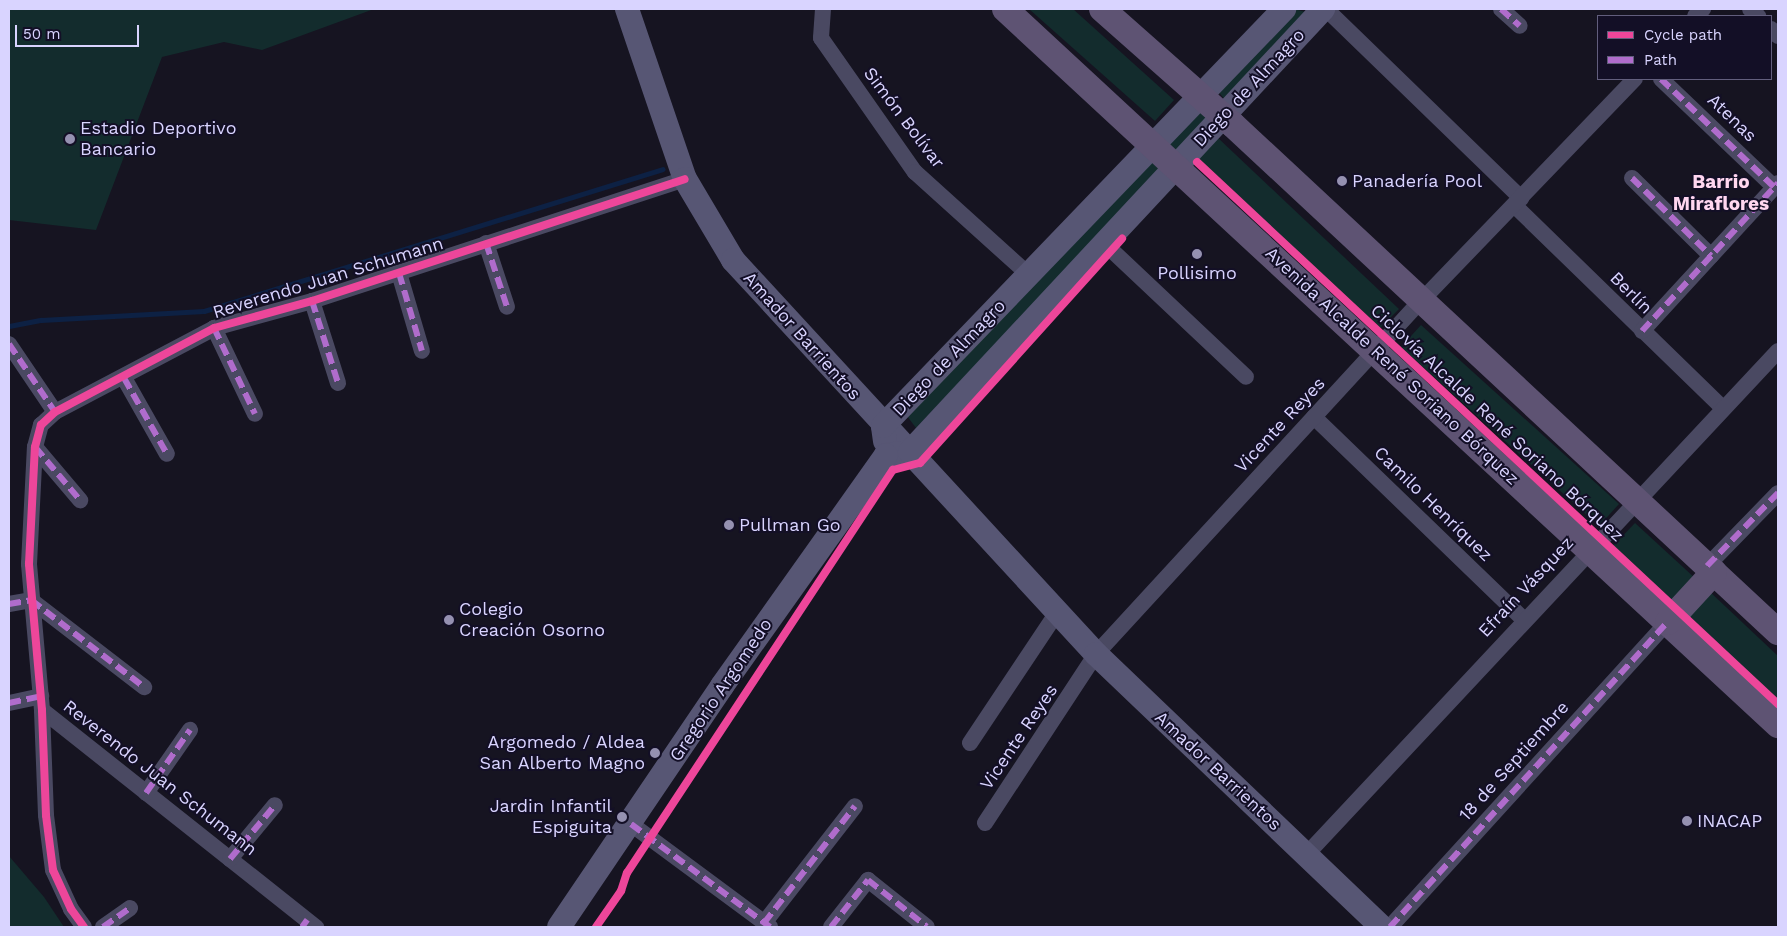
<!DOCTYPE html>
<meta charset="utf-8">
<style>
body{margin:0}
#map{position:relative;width:1787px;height:936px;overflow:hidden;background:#161421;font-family:"Work Sans",sans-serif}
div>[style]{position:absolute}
.green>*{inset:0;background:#132c2d}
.stream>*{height:5px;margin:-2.5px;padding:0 2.5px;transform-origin:2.5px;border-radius:2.5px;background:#0d2144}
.street>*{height:16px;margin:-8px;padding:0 8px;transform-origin:8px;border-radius:8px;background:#4a4962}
.secondary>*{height:24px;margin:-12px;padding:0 12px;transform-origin:12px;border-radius:12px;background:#575674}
.primary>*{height:26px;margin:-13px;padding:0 13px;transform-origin:13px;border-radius:13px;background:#5e5373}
.quiet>*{height:6px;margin-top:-3px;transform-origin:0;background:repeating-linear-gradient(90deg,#b06ccc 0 12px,transparent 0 18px)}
.cycleway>*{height:8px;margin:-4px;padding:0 4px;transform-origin:4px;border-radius:4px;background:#ed469a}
.dots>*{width:14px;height:14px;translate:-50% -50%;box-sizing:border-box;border:2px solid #130f26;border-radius:50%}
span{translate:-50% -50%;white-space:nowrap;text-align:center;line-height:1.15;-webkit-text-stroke:4px #130f26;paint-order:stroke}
.street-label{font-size:18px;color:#d9d4ff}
.poi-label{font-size:18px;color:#d9d4ff}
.left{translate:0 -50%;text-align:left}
.right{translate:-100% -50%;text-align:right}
.neighbourhood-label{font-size:19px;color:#ffd6f0;font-weight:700}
.frame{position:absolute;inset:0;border:10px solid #d9d4ff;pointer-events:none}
.legend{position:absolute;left:1597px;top:15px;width:175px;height:65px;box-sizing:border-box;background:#130f26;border:1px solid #625e7d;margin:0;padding:6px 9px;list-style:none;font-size:15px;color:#d9d4ff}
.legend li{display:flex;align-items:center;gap:10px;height:25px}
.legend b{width:25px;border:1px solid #625e7d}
.scale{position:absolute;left:15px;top:25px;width:124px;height:22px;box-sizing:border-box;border:2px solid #d9d4ff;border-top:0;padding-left:6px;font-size:15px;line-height:18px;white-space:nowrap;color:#d9d4ff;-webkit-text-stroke:4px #130f26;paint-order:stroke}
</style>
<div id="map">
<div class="green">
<div style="clip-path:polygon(9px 9px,374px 9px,262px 50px,224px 42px,162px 57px,96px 230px,9px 220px)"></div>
<div style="clip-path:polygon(1029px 9px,1073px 9px,1174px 100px,1155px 121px)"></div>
<div style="clip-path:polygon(1294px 9px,1309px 13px,1226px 101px,1217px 90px)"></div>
<div style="clip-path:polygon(1201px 106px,1210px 115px,1174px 153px,1165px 145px)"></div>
<div style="clip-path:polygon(1217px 137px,1399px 309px,1376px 332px,1194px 161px)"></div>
<div style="clip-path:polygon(1152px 161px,1161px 169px,916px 428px,907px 416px)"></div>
<div style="clip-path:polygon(1421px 325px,1619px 504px,1599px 526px,1401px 347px)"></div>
<div style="clip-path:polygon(1635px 523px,1696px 579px,1673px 603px,1613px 546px)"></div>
<div style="clip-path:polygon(1709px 591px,1778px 656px,1778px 701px,1686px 614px)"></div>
<div style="clip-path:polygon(9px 856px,44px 897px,64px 927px,9px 927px)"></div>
</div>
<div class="stream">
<div style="left:9px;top:326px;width:33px;rotate:-11deg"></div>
<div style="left:41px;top:320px;width:163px;rotate:-3.2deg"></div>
<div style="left:204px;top:311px;width:480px;rotate:-17.2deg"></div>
</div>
<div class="street">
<div style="left:823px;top:9px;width:29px;rotate:94deg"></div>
<div style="left:821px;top:38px;width:164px;rotate:55deg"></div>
<div style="left:915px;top:172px;width:154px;rotate:42.1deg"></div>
<div style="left:1326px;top:9px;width:272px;rotate:44.1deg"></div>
<div style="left:1501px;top:9px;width:25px;rotate:42deg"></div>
<div style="left:1750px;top:9px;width:11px;rotate:41deg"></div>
<div style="left:1695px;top:16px;width:11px;rotate:-41deg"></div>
<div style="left:1771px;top:29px;width:10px;rotate:45deg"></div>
<div style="left:1661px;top:79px;width:156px;rotate:43.7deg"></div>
<div style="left:1632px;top:178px;width:111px;rotate:44.6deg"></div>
<div style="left:1514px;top:205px;width:291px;rotate:44.2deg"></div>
<div style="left:486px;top:243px;width:67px;rotate:71.8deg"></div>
<div style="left:1104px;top:243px;width:195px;rotate:43.3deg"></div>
<div style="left:399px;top:273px;width:81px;rotate:73.6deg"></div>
<div style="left:312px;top:301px;width:86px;rotate:72.4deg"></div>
<div style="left:214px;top:328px;width:95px;rotate:64.5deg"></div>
<div style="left:1642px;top:331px;width:201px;rotate:-47.4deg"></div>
<div style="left:9px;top:344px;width:82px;rotate:55.9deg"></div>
<div style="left:124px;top:378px;width:87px;rotate:60.5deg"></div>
<div style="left:1314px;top:417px;width:291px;rotate:44deg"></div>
<div style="left:35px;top:447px;width:70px;rotate:49.7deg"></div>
<div style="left:1707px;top:566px;width:102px;rotate:-45.8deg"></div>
<div style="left:9px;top:604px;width:22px;rotate:-10deg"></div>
<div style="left:31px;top:600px;width:143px;rotate:37.6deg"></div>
<div style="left:9px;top:703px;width:33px;rotate:-12deg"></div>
<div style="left:42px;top:710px;width:350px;rotate:38.4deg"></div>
<div style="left:970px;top:743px;width:159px;rotate:-56.3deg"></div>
<div style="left:146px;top:793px;width:77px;rotate:-55.1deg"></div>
<div style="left:985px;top:823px;width:202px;rotate:-56.7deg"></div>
<div style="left:1096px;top:654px;width:481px;rotate:-47.4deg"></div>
<div style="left:1422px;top:300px;width:307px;rotate:-46.1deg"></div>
<div style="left:631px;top:824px;width:173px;rotate:36.5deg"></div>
<div style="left:1307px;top:854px;width:689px;rotate:-46.88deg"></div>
<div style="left:230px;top:859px;width:70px;rotate:-50.2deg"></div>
<div style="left:764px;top:923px;width:148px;rotate:-52.1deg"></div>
<div style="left:84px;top:927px;width:22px;rotate:-126deg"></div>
<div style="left:71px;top:909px;width:43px;rotate:-114.8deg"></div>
<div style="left:53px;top:870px;width:55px;rotate:-97.3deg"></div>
<div style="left:46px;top:815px;width:105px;rotate:-92.2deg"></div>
<div style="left:42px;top:710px;width:147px;rotate:-95.1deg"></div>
<div style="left:29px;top:564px;width:117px;rotate:-87.1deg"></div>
<div style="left:35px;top:447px;width:23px;rotate:-75deg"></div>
<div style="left:41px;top:425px;width:19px;rotate:-43deg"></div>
<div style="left:55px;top:412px;width:180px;rotate:-27.8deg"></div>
<div style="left:214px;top:328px;width:102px;rotate:-15.4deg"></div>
<div style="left:312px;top:301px;width:392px;rotate:-18.1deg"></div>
<div style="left:103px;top:927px;width:33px;rotate:-35deg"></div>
<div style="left:831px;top:927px;width:60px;rotate:-51.8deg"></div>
<div style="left:868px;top:880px;width:75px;rotate:38.5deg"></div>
<div style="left:1390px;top:927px;width:413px;rotate:-47.7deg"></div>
</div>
<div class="secondary">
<div style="left:627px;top:9px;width:180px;rotate:71.2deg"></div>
<div style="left:685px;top:179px;width:94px;rotate:59.3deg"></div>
<div style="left:733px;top:260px;width:536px;rotate:47.35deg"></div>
<div style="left:1096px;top:654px;width:395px;rotate:43.7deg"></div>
<div style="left:885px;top:441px;width:15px;rotate:-98deg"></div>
<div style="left:883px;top:426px;width:579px;rotate:-46.12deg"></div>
<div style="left:886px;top:455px;width:24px;rotate:-7deg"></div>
<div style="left:910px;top:452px;width:606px;rotate:-47.01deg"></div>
<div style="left:559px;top:927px;width:291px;rotate:-55.9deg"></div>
<div style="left:722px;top:686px;width:283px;rotate:-54.6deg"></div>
</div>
<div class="primary">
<div style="left:1005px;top:9px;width:1054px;rotate:42.81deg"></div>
<div style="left:1102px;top:9px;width:174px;rotate:41.5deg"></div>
<div style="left:1232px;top:124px;width:746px;rotate:42.94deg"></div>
<div style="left:1668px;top:622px;width:68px;rotate:-47.4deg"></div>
</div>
<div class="quiet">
<div style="left:1501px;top:9px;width:25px;rotate:42deg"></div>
<div style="left:1661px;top:79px;width:156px;rotate:43.7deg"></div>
<div style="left:1632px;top:178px;width:111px;rotate:44.6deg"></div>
<div style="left:486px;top:243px;width:67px;rotate:71.8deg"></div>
<div style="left:399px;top:273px;width:81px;rotate:73.6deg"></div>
<div style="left:312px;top:301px;width:86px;rotate:72.4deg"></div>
<div style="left:214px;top:328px;width:95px;rotate:64.5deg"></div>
<div style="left:1642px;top:331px;width:201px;rotate:-47.4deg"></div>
<div style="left:9px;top:344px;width:82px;rotate:55.9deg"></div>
<div style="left:124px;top:378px;width:87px;rotate:60.5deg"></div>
<div style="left:35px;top:447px;width:70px;rotate:49.7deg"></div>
<div style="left:1707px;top:566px;width:102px;rotate:-45.8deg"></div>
<div style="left:9px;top:604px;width:22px;rotate:-10deg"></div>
<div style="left:31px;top:600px;width:143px;rotate:37.6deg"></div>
<div style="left:9px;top:703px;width:33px;rotate:-12deg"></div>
<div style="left:146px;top:793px;width:77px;rotate:-55.1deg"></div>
<div style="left:631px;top:824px;width:173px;rotate:36.5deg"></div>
<div style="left:230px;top:859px;width:70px;rotate:-50.2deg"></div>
<div style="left:764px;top:923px;width:148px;rotate:-52.1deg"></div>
<div style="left:103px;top:927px;width:33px;rotate:-35deg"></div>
<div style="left:302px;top:927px;width:9px;rotate:-54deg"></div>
<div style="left:831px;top:927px;width:60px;rotate:-51.8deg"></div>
<div style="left:868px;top:880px;width:75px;rotate:38.5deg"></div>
<div style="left:1390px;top:927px;width:413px;rotate:-47.7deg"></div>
</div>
<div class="cycleway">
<div style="left:1197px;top:162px;width:795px;rotate:43.01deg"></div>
<div style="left:84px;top:927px;width:22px;rotate:-126deg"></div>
<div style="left:71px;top:909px;width:43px;rotate:-114.8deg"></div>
<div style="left:53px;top:870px;width:55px;rotate:-97.3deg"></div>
<div style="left:46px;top:815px;width:105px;rotate:-92.2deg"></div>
<div style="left:42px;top:710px;width:147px;rotate:-95.1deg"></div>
<div style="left:29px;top:564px;width:117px;rotate:-87.1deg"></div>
<div style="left:35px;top:447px;width:23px;rotate:-75deg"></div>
<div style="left:41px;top:425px;width:19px;rotate:-43deg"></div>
<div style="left:55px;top:412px;width:180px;rotate:-27.8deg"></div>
<div style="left:214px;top:328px;width:102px;rotate:-15.4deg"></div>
<div style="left:312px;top:301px;width:392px;rotate:-18.1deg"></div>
<div style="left:596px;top:927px;width:44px;rotate:-55.2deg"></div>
<div style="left:621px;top:891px;width:19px;rotate:-72deg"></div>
<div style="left:627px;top:873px;width:483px;rotate:-56.6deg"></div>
<div style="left:893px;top:470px;width:28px;rotate:-15deg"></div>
<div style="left:920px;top:463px;width:302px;rotate:-48deg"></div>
</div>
<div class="dots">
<div style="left:70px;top:139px;background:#9591b1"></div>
<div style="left:1342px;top:181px;background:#9591b1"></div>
<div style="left:1197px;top:254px;background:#9591b1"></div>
<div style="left:729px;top:525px;background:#9591b1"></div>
<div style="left:449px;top:620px;background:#9591b1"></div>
<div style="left:655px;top:753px;background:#9591b1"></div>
<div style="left:622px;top:817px;background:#9591b1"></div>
<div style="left:1687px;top:821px;background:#9591b1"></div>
</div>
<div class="street-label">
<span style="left:1249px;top:88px;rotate:-47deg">Diego de Almagro</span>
<span style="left:904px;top:118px;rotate:53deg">Simón Bolívar</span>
<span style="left:1732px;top:118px;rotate:44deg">Atenas</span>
<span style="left:328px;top:278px;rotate:-17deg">Reverendo Juan Schumann</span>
<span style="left:1631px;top:293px;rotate:45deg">Berlín</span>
<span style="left:802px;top:336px;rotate:48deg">Amador Barrientos</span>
<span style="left:949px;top:358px;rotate:-46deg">Diego de Almagro</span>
<span style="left:1392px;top:366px;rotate:43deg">Avenida Alcalde René Soriano Bórquez</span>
<span style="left:1497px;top:423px;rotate:43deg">Ciclovía Alcalde René Soriano Bórquez</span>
<span style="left:1280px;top:425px;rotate:-47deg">Vicente Reyes</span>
<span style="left:1433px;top:504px;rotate:44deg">Camilo Henríquez</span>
<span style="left:1526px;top:587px;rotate:-47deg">Efraín Vásquez</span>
<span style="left:721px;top:690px;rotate:-56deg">Gregorio Argomedo</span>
<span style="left:1019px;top:737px;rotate:-56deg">Vicente Reyes</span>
<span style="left:1514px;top:761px;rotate:-48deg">18 de Septiembre</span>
<span style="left:1218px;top:771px;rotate:43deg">Amador Barrientos</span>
<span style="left:160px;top:778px;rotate:38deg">Reverendo Juan Schumann</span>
</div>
<div class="poi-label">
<span class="left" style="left:80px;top:139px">Estadio Deportivo<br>Bancario</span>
<span class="left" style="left:1352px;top:181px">Panadería Pool</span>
<span style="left:1197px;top:273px">Pollisimo</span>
<span class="left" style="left:739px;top:525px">Pullman Go</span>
<span class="left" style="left:459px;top:620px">Colegio<br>Creación Osorno</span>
<span class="right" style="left:645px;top:753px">Argomedo / Aldea<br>San Alberto Magno</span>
<span class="right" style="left:612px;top:817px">Jardin Infantil<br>Espiguita</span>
<span class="left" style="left:1697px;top:821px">INACAP</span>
</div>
<div class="neighbourhood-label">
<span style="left:1721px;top:193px">Barrio<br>Miraflores</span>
</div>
<div class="frame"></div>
<ul class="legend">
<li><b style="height:6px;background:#ed469a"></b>Cycle path</li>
<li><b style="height:6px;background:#b06ccc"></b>Path</li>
</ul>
<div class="scale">50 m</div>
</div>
